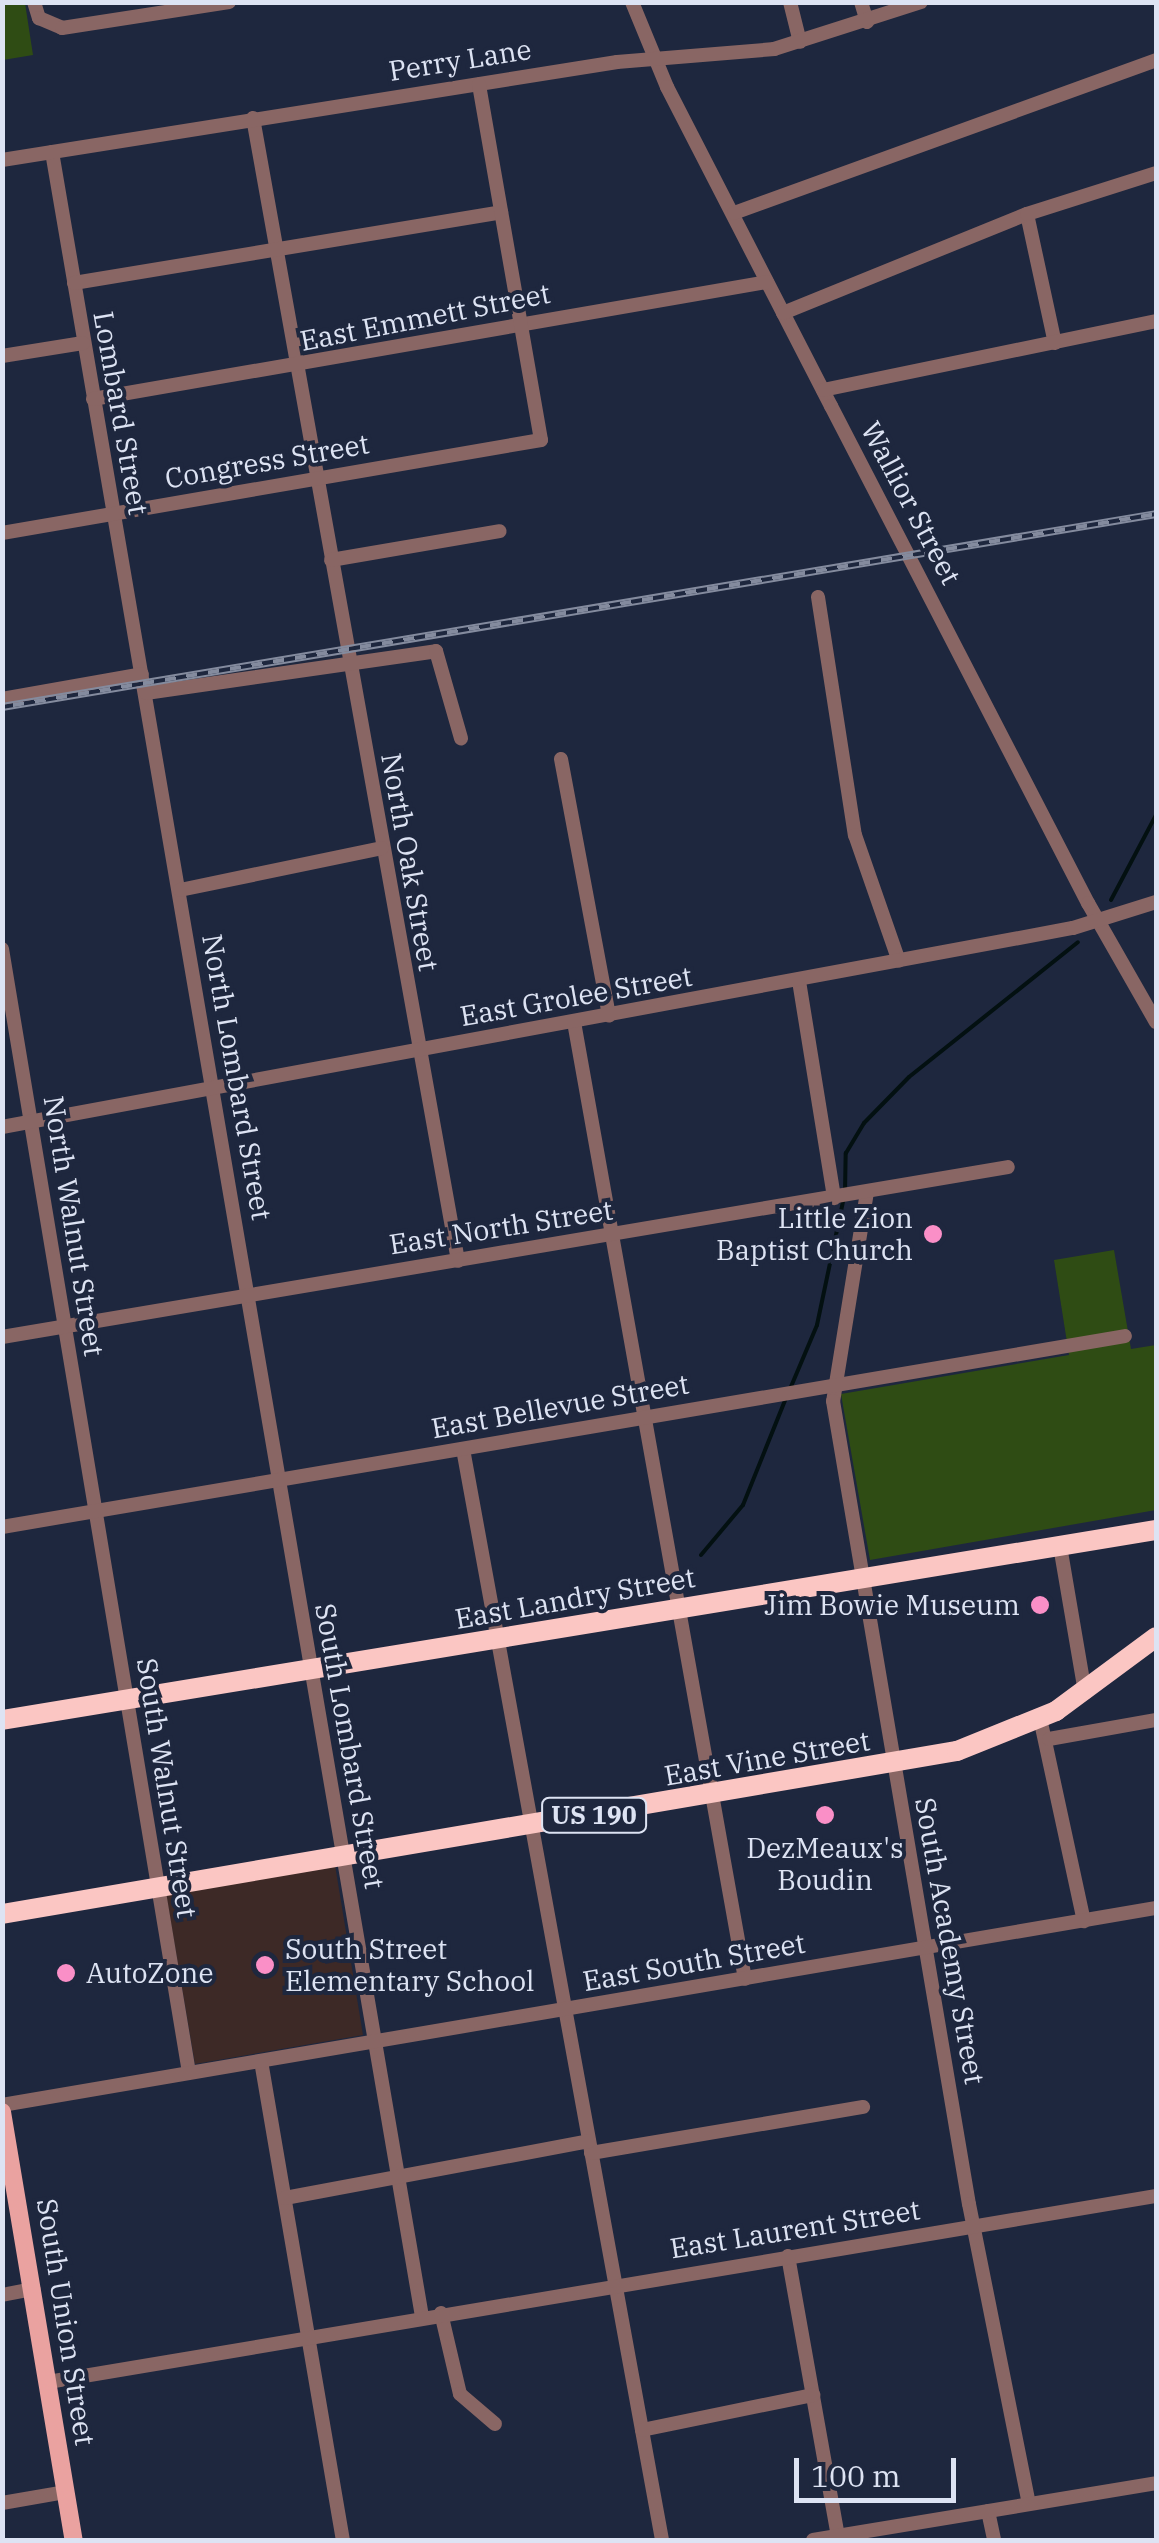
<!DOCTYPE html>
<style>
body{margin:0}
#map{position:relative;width:1159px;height:2543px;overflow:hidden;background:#1e273e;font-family:"IBM Plex Serif",serif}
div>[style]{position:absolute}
.education>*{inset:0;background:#3d2926}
.green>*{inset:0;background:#2f4c14}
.stream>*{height:4px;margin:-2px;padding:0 2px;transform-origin:2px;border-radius:2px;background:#031011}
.minor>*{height:14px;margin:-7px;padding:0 7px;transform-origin:7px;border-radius:7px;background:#896664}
.major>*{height:18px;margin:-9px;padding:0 9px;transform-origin:9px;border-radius:9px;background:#eaa2a0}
.highway>*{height:20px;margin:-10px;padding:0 10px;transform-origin:10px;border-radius:10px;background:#fbc6c3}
.rail>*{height:8px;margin-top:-4px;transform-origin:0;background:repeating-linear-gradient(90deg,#1e273e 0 11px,#848b9e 0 22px);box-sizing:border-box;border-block:2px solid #848b9e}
.dots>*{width:28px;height:28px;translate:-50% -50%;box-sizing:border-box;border:5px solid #1e273e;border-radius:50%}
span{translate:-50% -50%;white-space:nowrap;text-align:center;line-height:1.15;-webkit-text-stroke:8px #1e273e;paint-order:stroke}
.shield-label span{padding:2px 8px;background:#1e273e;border:2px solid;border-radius:8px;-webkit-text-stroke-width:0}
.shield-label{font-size:25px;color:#dde3f3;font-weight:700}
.street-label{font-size:28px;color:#dde3f3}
.poi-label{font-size:28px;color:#dde3f3}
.right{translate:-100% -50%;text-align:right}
.left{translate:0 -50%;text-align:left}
.frame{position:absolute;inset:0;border:5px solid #dde3f3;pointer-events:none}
.scale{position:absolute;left:794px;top:2458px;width:162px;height:45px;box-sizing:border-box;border:5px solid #dde3f3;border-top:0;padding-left:12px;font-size:30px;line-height:35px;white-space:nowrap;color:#dde3f3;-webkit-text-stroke:8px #1e273e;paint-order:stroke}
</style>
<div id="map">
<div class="education">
<div style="clip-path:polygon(335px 1865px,363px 2035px,195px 2064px,166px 1894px)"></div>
</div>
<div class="green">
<div style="clip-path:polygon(2px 3px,25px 3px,33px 55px,3px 60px)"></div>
<div style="clip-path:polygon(1114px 1250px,1131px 1349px,1156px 1345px,1156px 1510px,870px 1560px,841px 1394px,1069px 1355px,1054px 1260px)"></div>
</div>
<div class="stream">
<div style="left:1111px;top:900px;width:96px;rotate:-62.1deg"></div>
<div style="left:790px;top:1389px;width:69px;rotate:-67.1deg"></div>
<div style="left:817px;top:1325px;width:136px;rotate:-78.1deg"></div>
<div style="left:845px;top:1192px;width:39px;rotate:-89deg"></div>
<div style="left:846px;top:1153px;width:35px;rotate:-59deg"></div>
<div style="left:864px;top:1123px;width:64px;rotate:-45.6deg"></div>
<div style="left:909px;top:1077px;width:216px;rotate:-38.6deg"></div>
<div style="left:701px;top:1555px;width:65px;rotate:-50deg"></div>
<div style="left:743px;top:1505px;width:115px;rotate:-68.1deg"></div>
</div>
<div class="minor">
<div style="left:34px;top:2px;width:17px;rotate:73deg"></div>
<div style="left:39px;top:18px;width:25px;rotate:23deg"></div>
<div style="left:62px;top:28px;width:169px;rotate:-8.8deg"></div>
<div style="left:632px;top:2px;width:92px;rotate:67.6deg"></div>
<div style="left:667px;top:87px;width:359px;rotate:62.8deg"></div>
<div style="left:831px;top:406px;width:560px;rotate:62.66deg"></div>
<div style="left:1088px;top:903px;width:137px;rotate:60.3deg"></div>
<div style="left:790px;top:2px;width:41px;rotate:76deg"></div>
<div style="left:861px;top:2px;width:21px;rotate:73deg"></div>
<div style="left:253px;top:118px;width:1161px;rotate:79.83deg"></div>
<div style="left:52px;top:152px;width:2195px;rotate:80.3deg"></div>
<div style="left:2px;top:160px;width:623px;rotate:-9.05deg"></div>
<div style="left:617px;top:62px;width:158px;rotate:-4.7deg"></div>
<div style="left:774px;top:49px;width:154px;rotate:-17.7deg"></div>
<div style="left:734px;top:213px;width:449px;rotate:-19.9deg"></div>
<div style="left:1027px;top:214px;width:132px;rotate:77.8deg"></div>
<div style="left:74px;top:283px;width:433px;rotate:-9.4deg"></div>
<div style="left:783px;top:313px;width:263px;rotate:-22.1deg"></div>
<div style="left:1027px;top:214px;width:135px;rotate:-17.6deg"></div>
<div style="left:2px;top:356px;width:82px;rotate:-9.1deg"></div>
<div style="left:823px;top:390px;width:340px;rotate:-11.7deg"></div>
<div style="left:93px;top:399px;width:684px;rotate:-9.85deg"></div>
<div style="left:2px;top:533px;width:547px;rotate:-9.79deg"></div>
<div style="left:541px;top:440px;width:361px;rotate:-99.9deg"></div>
<div style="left:331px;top:560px;width:171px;rotate:-9.7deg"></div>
<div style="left:818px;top:597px;width:241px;rotate:81.2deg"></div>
<div style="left:855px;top:835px;width:133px;rotate:70.8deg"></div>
<div style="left:146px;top:693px;width:293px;rotate:-8.2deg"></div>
<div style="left:436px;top:651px;width:91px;rotate:74deg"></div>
<div style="left:2px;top:699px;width:142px;rotate:-10.1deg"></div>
<div style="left:561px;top:759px;width:261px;rotate:79.4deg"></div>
<div style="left:180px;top:890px;width:206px;rotate:-11.7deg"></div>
<div style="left:2px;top:949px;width:1139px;rotate:80.55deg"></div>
<div style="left:799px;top:981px;width:220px;rotate:80.8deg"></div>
<div style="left:574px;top:1022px;width:972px;rotate:79.87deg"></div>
<div style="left:2px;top:1127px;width:1089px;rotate:-10.53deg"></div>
<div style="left:1073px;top:928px;width:87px;rotate:-17.4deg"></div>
<div style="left:867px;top:1192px;width:212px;rotate:99.2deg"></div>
<div style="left:833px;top:1401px;width:814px;rotate:80.39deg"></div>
<div style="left:969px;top:2204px;width:305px;rotate:78.7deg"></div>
<div style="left:2px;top:1337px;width:1020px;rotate:-9.59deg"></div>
<div style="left:463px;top:1449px;width:1109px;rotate:79.66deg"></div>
<div style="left:2px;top:1527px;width:1139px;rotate:-9.65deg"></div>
<div style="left:1060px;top:1546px;width:149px;rotate:80.3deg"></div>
<div style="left:1040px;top:1718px;width:208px;rotate:77.8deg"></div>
<div style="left:1049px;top:1739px;width:109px;rotate:-10.1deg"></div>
<div style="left:261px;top:2061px;width:486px;rotate:80.3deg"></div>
<div style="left:2px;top:2105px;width:1171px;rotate:-9.69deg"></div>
<div style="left:591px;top:2153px;width:276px;rotate:-9.6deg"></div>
<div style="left:285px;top:2198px;width:309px;rotate:-10.6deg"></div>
<div style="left:788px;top:2256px;width:285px;rotate:79.9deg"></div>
<div style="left:2px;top:2295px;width:32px;rotate:-11deg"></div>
<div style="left:441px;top:2313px;width:83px;rotate:76.8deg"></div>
<div style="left:460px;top:2394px;width:46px;rotate:40.6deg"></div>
<div style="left:48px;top:2382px;width:1124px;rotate:-9.53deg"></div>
<div style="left:642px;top:2430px;width:175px;rotate:-11.6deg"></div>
<div style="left:2px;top:2503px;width:65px;rotate:-9.8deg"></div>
<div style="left:988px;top:2511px;width:30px;rotate:78deg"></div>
<div style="left:813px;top:2540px;width:348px;rotate:-9.4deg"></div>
</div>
<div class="major">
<div style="left:2px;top:2112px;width:434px;rotate:80.5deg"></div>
</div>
<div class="highway">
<div style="left:2px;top:1720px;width:1170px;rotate:-9.35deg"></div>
<div style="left:2px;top:1914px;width:969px;rotate:-9.69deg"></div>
<div style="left:957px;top:1751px;width:107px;rotate:-22deg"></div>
<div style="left:1056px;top:1711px;width:124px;rotate:-36.5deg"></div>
</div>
<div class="rail">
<div style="left:2px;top:707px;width:1170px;rotate:-9.49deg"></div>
</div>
<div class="dots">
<div style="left:933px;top:1234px;background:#fa8fc7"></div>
<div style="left:1040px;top:1605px;background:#fa8fc7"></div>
<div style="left:825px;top:1815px;background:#fa8fc7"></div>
<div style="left:265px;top:1965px;background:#fa8fc7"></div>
<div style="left:66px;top:1973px;background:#fa8fc7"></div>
</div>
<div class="shield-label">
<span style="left:594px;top:1815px">US 190</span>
</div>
<div class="street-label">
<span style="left:460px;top:60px;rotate:-9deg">Perry Lane</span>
<span style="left:425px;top:317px;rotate:-11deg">East Emmett Street</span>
<span style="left:121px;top:413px;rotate:80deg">Lombard Street</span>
<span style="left:267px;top:461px;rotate:-10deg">Congress Street</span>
<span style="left:911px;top:503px;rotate:62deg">Wallior Street</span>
<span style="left:410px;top:862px;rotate:80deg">North Oak Street</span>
<span style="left:576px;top:996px;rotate:-10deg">East Grolee Street</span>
<span style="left:237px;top:1077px;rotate:80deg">North Lombard Street</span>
<span style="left:74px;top:1226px;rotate:81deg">North Walnut Street</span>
<span style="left:501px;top:1227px;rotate:-9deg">East North Street</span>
<span style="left:560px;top:1406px;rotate:-10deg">East Bellevue Street</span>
<span style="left:575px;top:1598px;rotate:-10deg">East Landry Street</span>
<span style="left:350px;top:1746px;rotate:80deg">South Lombard Street</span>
<span style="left:767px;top:1758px;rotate:-10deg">East Vine Street</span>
<span style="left:167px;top:1788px;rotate:81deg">South Walnut Street</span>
<span style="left:950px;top:1941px;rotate:80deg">South Academy Street</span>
<span style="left:694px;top:1962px;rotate:-10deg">East South Street</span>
<span style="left:795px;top:2229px;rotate:-9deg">East Laurent Street</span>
<span style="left:66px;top:2322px;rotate:81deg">South Union Street</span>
</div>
<div class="poi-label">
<span class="right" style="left:913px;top:1234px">Little Zion<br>Baptist Church</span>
<span class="right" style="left:1020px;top:1605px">Jim Bowie Museum</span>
<span style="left:825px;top:1864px">DezMeaux's<br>Boudin</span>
<span class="left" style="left:285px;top:1965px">South Street<br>Elementary School</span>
<span class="left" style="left:86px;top:1973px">AutoZone</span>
</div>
<div class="frame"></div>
<div class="scale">100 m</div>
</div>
